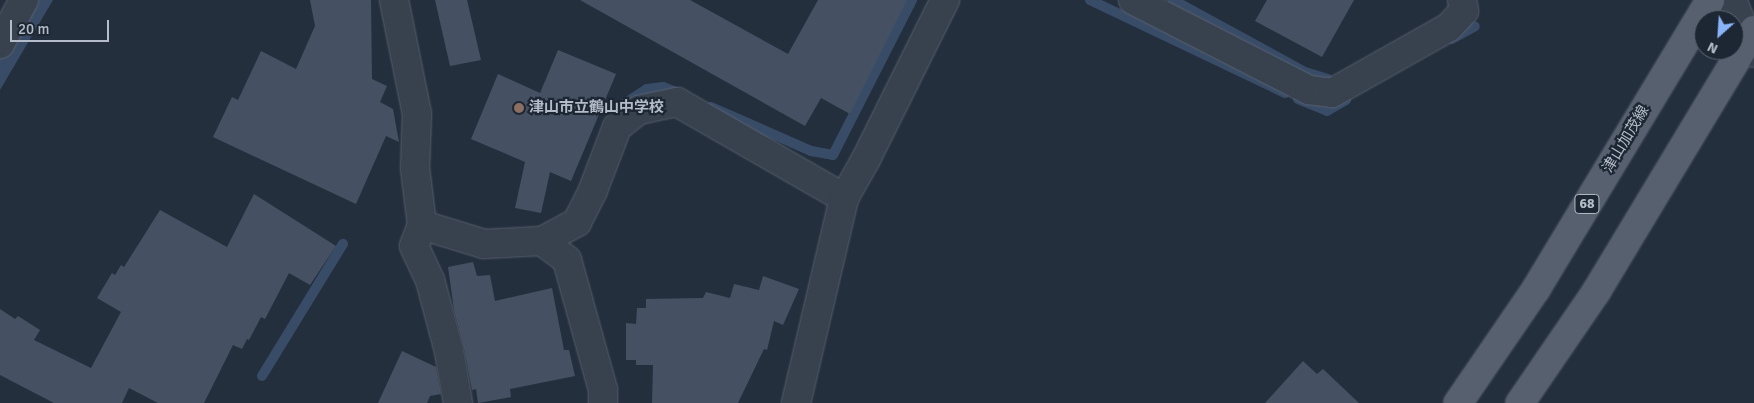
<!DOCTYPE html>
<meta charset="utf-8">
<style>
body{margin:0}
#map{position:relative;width:1754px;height:403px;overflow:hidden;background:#242f3e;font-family:Signika,"Noto Sans JP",sans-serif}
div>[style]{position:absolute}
.water>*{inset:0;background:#394c67}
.stream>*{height:10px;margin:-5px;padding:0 5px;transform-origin:5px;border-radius:5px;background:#394c67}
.building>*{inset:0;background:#455162}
.roads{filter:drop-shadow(0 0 1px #565f6c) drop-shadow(0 0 1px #565f6c)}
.minor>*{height:28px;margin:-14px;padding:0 14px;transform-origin:14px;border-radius:14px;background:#38414e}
.primary>*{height:28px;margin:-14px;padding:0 14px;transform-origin:14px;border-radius:14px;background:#56606e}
.dots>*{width:14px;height:14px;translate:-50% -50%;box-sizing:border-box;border:2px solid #1d2633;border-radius:50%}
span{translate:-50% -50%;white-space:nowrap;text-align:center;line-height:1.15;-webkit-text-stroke:4.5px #1d2633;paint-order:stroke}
.shield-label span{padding:1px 4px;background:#1d2633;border:1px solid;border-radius:4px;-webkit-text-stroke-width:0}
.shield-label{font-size:14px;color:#b4bcc9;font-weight:700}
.poi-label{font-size:15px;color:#b4bcc9;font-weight:700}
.left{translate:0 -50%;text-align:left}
.street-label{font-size:15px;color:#b4bcc9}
.north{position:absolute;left:1694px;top:10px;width:50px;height:50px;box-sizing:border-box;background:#1d2633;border:1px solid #59626f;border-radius:50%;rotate:206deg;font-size:14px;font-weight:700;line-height:20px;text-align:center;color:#b4bcc9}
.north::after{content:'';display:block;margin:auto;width:18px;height:22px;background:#8ab4f8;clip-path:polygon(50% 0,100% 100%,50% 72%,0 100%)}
.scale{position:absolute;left:10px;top:20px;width:99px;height:22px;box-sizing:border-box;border:2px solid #b4bcc9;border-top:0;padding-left:6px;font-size:15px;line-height:18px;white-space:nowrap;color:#b4bcc9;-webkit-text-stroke:4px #1d2633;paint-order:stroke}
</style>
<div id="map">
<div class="water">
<div style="clip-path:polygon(33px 0,53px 0,0 90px,0 56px)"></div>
</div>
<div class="stream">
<div style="left:1090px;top:0;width:216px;rotate:25.5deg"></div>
<div style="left:1173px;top:0;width:150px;rotate:28.6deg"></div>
<div style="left:1305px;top:72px;width:24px;rotate:17deg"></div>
<div style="left:1452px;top:39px;width:26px;rotate:-29deg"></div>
<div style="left:1298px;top:99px;width:31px;rotate:22deg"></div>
<div style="left:1327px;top:111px;width:22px;rotate:-30deg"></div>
<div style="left:624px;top:104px;width:27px;rotate:-33deg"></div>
<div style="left:647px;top:89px;width:16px;rotate:-7deg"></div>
<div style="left:663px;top:87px;width:19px;rotate:21deg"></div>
<div style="left:711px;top:107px;width:109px;rotate:23.7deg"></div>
<div style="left:811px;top:151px;width:22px;rotate:10deg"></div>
<div style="left:833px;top:155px;width:174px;rotate:-63deg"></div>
<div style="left:262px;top:376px;width:155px;rotate:-58.5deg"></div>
</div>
<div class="building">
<div style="clip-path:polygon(310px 0,371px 0,372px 79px,387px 86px,380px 102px,393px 109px,399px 142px,386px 136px,356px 204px,213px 137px,232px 97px,238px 100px,261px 51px,296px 69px,315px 26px)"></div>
<div style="clip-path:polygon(435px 0,467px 0,481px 60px,450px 66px)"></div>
<div style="clip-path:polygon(580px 0,690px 0,788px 54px,818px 0,907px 0,850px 114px,821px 98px,805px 126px)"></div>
<div style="clip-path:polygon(1267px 0,1354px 0,1322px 57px,1255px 21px)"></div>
<div style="clip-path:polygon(558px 50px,616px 74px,571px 181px,550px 172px,541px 213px,515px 208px,525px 162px,471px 139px,498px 74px,540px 93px)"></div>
<div style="clip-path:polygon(254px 194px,336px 246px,310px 285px,289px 273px,265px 319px,261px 317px,249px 340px,247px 339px,242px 349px,233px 345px,204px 403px,158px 403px,129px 388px,122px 403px,54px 403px,0 375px,0 309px,15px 319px,18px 316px,40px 330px,34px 340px,91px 368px,121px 312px,97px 298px,112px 273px,115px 275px,121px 265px,124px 267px,160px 210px,227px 247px)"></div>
<div style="clip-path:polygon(473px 262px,477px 276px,490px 275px,495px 301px,552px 288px,564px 350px,569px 350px,575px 376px,510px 389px,511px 397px,478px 403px,476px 389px,472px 390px,464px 348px,454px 310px,448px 267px)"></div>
<div style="clip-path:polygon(763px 276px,799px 289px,783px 325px,774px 321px,767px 350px,764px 349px,738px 403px,652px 403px,653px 365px,636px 365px,636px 360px,626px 360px,626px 323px,636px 324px,637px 308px,646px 308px,646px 299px,703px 298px,706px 292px,730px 298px,734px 284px,759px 290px)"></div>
<div style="clip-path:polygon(402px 351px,436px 367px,441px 394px,430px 396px,427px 403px,378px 403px)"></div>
<div style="clip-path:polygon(1303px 361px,1317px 374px,1323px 369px,1359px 403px,1265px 403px)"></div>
</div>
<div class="roads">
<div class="minor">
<div style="left:394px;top:0;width:116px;rotate:78.6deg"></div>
<div style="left:417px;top:114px;width:54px;rotate:92.1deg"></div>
<div style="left:415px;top:168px;width:57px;rotate:83deg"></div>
<div style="left:422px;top:225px;width:22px;rotate:111deg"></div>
<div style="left:414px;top:246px;width:38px;rotate:65deg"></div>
<div style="left:430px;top:280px;width:73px;rotate:75deg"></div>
<div style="left:449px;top:351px;width:53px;rotate:80.2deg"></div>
<div style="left:1133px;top:0;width:198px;rotate:27.1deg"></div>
<div style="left:1309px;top:90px;width:23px;rotate:7deg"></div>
<div style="left:1332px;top:93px;width:134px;rotate:-29.4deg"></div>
<div style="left:1449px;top:27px;width:22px;rotate:-47deg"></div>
<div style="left:1464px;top:11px;width:11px;rotate:-100deg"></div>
<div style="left:1732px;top:0;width:57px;rotate:67.5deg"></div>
<div style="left:0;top:44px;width:50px;rotate:-61.4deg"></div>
<div style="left:422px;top:225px;width:65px;rotate:17deg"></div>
<div style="left:484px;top:244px;width:58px;rotate:-3deg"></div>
<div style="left:542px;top:241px;width:40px;rotate:-28deg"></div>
<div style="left:577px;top:222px;width:36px;rotate:-63deg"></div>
<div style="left:593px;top:190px;width:67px;rotate:-69.1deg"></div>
<div style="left:617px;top:127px;width:28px;rotate:-38deg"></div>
<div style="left:639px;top:110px;width:39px;rotate:-12deg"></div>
<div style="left:677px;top:102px;width:193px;rotate:29.9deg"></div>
<div style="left:542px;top:241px;width:31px;rotate:37deg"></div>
<div style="left:567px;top:260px;width:135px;rotate:74.5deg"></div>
<div style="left:603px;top:390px;width:13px;rotate:90deg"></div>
<div style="left:796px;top:403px;width:211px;rotate:-76.8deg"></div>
<div style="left:844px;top:198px;width:45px;rotate:-60.6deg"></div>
<div style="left:866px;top:159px;width:178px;rotate:-63.6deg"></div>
</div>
<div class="primary">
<div style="left:1458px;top:403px;width:138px;rotate:-55.6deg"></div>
<div style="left:1536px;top:289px;width:337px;rotate:-58.9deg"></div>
<div style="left:1520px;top:403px;width:135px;rotate:-55.6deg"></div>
<div style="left:1596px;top:292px;width:306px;rotate:-58.9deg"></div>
</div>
</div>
<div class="dots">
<div style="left:519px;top:108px;background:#8d6e63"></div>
</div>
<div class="shield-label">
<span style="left:1587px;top:204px">68</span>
</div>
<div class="poi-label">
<span class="left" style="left:529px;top:108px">津山市立鶴山中学校</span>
</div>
<div class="street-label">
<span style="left:1626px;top:139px;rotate:-59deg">津山加茂線</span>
</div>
<div class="north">N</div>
<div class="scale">20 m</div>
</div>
